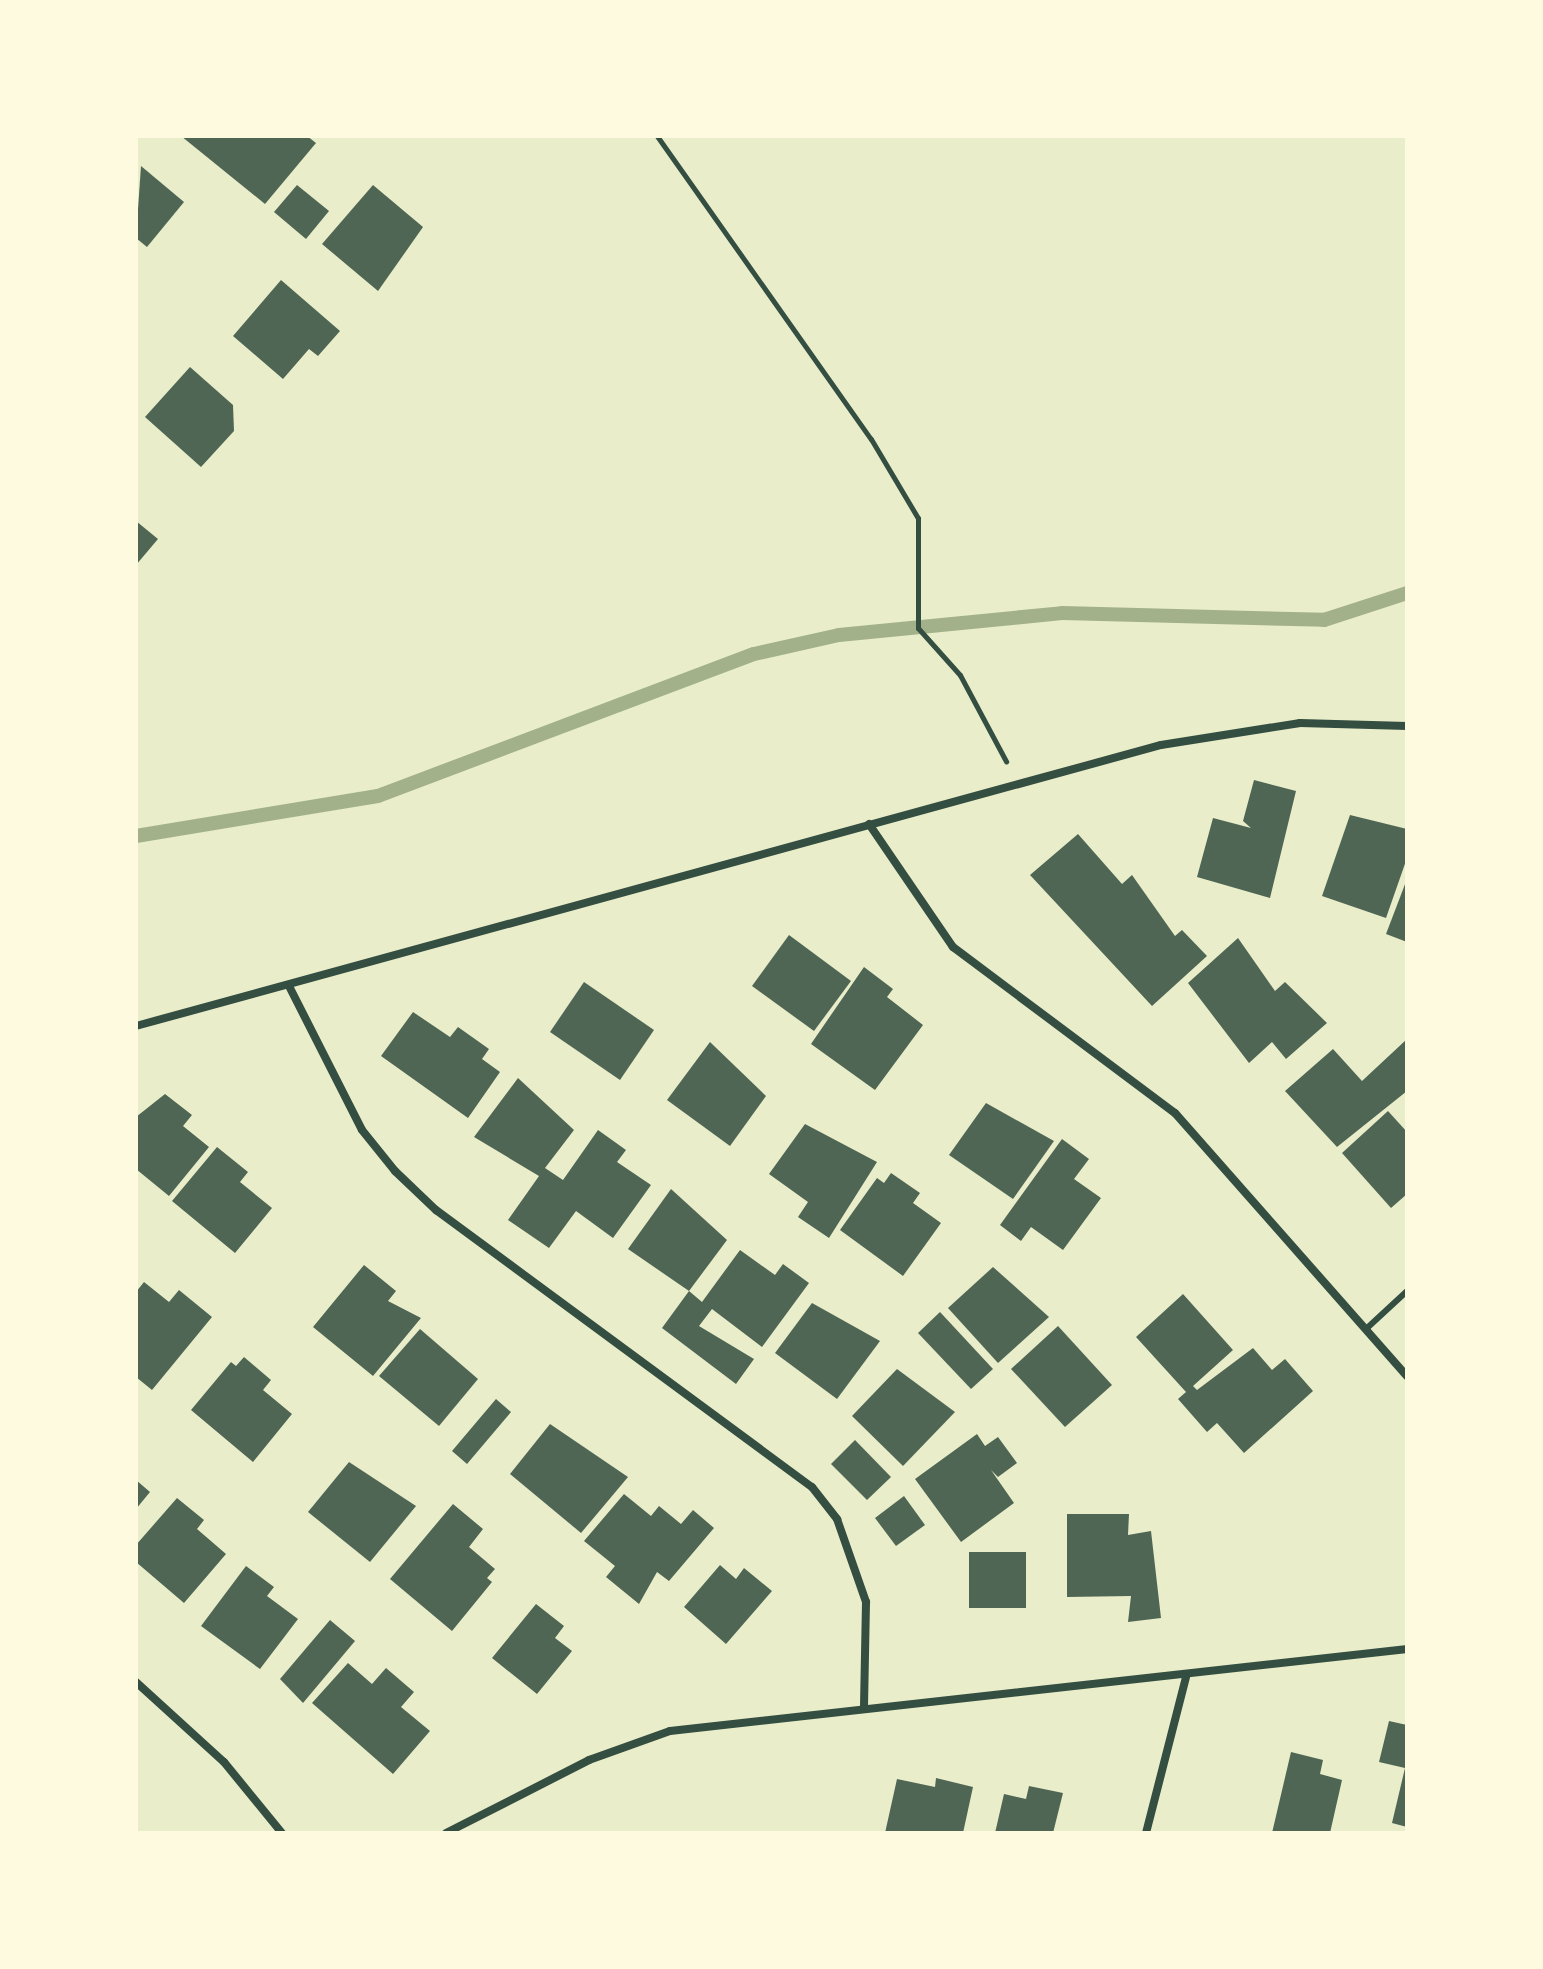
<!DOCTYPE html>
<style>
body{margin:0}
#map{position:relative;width:1543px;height:1969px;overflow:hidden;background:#e9edc9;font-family:"Roboto Condensed",sans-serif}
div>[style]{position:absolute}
.stream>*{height:14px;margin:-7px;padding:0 7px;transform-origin:7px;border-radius:7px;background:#a3b18a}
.building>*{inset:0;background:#4f6655}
.path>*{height:5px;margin:-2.5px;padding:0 2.5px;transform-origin:2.5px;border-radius:2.5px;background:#344e41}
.service>*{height:6px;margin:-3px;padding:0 3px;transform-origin:3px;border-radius:3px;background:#344e41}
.minor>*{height:8px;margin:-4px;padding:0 4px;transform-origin:4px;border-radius:4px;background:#344e41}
span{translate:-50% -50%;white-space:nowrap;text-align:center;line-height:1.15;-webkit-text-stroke:7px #fefae0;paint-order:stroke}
.frame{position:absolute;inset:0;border:138px solid #fefae0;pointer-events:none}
</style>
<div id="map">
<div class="stream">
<div style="left:136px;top:836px;width:245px;rotate:-9.4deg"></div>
<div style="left:378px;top:796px;width:402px;rotate:-20.7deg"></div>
<div style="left:754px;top:654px;width:87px;rotate:-12.6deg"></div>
<div style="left:839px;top:635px;width:224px;rotate:-5.6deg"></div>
<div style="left:1062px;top:613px;width:262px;rotate:1.5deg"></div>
<div style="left:1324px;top:620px;width:87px;rotate:-18deg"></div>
</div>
<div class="building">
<div style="clip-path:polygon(181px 136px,307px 136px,316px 143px,265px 204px)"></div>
<div style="clip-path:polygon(141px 166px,184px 202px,147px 247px,136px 238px)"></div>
<div style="clip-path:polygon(297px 185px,329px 211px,306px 239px,274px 212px)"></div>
<div style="clip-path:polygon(373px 185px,423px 227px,378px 291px,322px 244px)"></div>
<div style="clip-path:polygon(281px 280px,340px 331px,318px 356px,309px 349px,283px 379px,233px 336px)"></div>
<div style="clip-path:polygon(190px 367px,233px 405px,234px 431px,201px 467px,145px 417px)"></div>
<div style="clip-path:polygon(136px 521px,158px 539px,136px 565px)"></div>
<div style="clip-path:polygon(1254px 780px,1296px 791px,1270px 898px,1197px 877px,1213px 818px,1251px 828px,1243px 821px)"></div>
<div style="clip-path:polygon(1350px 815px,1407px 829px,1407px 858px,1386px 918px,1322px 896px)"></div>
<div style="clip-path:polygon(1078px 834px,1122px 884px,1132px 875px,1175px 936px,1182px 930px,1207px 956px,1152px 1006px,1030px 875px)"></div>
<div style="clip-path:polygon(1407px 879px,1407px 942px,1386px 934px)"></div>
<div style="clip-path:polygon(789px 935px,851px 981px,814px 1031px,752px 986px)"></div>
<div style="clip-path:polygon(1238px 938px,1275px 991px,1285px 982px,1327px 1023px,1286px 1059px,1272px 1042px,1249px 1063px,1188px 983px)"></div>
<div style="clip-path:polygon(864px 967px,893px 989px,887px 997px,923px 1025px,875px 1090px,811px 1044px)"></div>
<div style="clip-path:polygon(584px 982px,654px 1030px,620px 1080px,550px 1032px)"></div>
<div style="clip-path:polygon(413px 1012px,450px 1037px,458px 1027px,489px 1049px,482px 1059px,500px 1072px,468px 1118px,381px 1056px)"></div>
<div style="clip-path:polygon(1407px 1039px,1407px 1091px,1337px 1147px,1285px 1091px,1333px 1049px,1362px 1081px)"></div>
<div style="clip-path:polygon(710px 1042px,766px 1096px,730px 1146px,667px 1100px)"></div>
<div style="clip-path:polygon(518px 1078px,574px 1130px,545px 1168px,563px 1180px,598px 1130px,626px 1150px,617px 1162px,651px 1185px,613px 1238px,576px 1211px,549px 1248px,508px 1220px,539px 1176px,474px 1137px)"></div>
<div style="clip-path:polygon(165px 1094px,192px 1115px,183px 1126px,209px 1147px,169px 1196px,136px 1169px,136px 1117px)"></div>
<div style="clip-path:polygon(986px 1103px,1054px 1141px,1013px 1199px,949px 1155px)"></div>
<div style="clip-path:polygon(1388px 1111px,1407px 1132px,1407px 1194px,1391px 1208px,1342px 1153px)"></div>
<div style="clip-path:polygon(805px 1124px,877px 1162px,829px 1238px,798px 1217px,808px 1202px,769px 1174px)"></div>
<div style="clip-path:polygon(1062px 1139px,1089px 1159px,1074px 1179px,1101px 1198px,1063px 1250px,1031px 1227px,1021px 1241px,1000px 1225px)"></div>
<div style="clip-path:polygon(217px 1147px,248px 1172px,240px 1182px,272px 1208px,235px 1253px,172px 1201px)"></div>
<div style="clip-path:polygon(891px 1173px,920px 1193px,913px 1203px,941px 1223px,903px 1276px,840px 1230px,877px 1178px,884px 1183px)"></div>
<div style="clip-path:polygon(671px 1189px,727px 1240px,689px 1291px,628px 1249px)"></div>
<div style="clip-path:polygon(740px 1250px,775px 1275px,783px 1264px,809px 1283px,762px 1347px,712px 1309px,699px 1326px,754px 1359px,736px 1384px,662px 1328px,689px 1291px,702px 1302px)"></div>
<div style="clip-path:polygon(364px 1265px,396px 1291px,388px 1301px,421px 1318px,373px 1376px,313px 1327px)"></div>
<div style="clip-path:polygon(993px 1267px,1049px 1317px,998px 1363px,948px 1308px)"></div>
<div style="clip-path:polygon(144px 1282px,169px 1302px,179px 1290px,212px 1317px,152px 1390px,136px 1377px,136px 1292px)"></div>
<div style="clip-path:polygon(1183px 1294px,1233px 1350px,1193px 1386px,1197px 1390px,1253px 1348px,1272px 1370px,1285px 1359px,1313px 1391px,1244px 1453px,1217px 1423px,1207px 1432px,1178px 1399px,1186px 1392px,1136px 1337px)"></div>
<div style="clip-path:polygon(812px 1303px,880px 1341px,837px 1399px,775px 1353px)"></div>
<div style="clip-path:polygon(940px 1312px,993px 1369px,971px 1389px,918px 1333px)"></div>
<div style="clip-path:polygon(1058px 1326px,1112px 1385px,1065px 1427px,1011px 1369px)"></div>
<div style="clip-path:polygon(420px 1329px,478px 1379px,439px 1426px,379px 1376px)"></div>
<div style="clip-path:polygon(244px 1357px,271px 1380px,263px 1390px,292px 1414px,253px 1462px,191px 1410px,231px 1362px,236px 1366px)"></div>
<div style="clip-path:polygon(897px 1369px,955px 1412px,903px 1466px,852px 1416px)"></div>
<div style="clip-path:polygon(496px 1399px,511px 1412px,467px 1464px,452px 1451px)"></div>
<div style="clip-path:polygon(550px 1424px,628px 1477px,581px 1533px,510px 1474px)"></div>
<div style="clip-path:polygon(977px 1434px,985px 1446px,998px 1437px,1017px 1463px,998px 1477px,991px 1470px,1014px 1503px,961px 1542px,915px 1479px)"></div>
<div style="clip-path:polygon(855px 1440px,891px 1477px,867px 1500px,831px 1464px)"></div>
<div style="clip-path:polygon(349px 1462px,416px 1506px,370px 1562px,308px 1512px)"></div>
<div style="clip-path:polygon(136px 1480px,150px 1492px,136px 1509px)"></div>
<div style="clip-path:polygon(624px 1494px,651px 1516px,659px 1506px,681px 1524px,693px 1510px,714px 1528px,669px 1581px,657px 1572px,639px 1604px,606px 1577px,615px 1566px,584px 1541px)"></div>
<div style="clip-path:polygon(904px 1496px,925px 1525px,896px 1546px,875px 1518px)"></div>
<div style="clip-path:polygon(177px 1498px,204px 1520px,197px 1529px,226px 1554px,184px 1603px,136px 1562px,136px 1545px)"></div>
<div style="clip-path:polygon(453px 1504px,483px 1529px,469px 1547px,495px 1569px,487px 1578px,492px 1582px,452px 1631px,390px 1579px)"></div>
<div style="clip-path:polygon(1067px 1514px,1129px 1514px,1128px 1535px,1151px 1531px,1161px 1618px,1128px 1622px,1131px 1596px,1067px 1597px)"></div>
<div style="clip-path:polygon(969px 1552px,1026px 1552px,1026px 1608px,969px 1608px)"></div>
<div style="clip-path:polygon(720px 1565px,736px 1579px,744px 1568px,772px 1591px,726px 1644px,684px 1607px)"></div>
<div style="clip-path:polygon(246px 1566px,274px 1587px,267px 1596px,298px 1619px,260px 1669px,201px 1626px)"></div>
<div style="clip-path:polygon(536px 1604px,564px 1626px,555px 1638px,572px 1651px,537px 1694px,492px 1658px)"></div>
<div style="clip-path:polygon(330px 1620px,355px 1641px,303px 1703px,280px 1679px)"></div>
<div style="clip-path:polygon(348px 1663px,372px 1684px,386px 1668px,414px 1692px,401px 1707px,430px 1731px,393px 1774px,312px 1703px)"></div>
<div style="clip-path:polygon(1389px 1721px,1407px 1725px,1407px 1827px,1392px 1823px,1405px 1768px,1379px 1762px)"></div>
<div style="clip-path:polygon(1291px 1752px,1323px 1760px,1320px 1774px,1342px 1780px,1330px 1833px,1272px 1833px)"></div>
<div style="clip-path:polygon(936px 1778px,973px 1787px,963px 1833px,885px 1833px,897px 1779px,935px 1787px)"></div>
<div style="clip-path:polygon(1029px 1786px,1063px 1793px,1053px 1833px,995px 1833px,1004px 1794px,1026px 1799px)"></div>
</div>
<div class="path">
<div style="left:657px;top:136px;width:371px;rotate:54.8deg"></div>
<div style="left:871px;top:439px;width:92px;rotate:59.3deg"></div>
<div style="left:918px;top:518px;width:110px;rotate:90deg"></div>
<div style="left:918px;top:628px;width:63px;rotate:48.2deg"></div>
<div style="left:960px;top:675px;width:98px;rotate:61.9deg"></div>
</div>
<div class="service">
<div style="left:1366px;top:1329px;width:56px;rotate:-42.8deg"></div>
</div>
<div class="minor">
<div style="left:869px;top:824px;width:149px;rotate:55.7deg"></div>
<div style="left:953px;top:947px;width:277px;rotate:36.8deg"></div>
<div style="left:1175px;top:1113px;width:351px;rotate:48.6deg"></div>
<div style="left:289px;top:986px;width:161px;rotate:63.1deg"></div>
<div style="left:362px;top:1130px;width:53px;rotate:51.2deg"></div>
<div style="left:395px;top:1171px;width:57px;rotate:43.6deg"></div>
<div style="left:436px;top:1210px;width:467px;rotate:36.4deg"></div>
<div style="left:812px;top:1487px;width:41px;rotate:52deg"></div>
<div style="left:837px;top:1519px;width:88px;rotate:70.7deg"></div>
<div style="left:866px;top:1602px;width:105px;rotate:91.1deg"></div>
<div style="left:136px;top:1026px;width:1063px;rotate:-15.33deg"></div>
<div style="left:1161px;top:745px;width:141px;rotate:-9deg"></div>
<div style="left:1300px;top:723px;width:107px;rotate:1.6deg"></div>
<div style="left:136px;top:1682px;width:119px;rotate:42.3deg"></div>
<div style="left:224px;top:1762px;width:92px;rotate:50.8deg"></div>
<div style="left:446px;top:1833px;width:161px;rotate:-27deg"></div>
<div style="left:589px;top:1760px;width:86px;rotate:-19.7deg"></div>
<div style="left:670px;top:1731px;width:742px;rotate:-6.35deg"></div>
<div style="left:1146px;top:1833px;width:161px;rotate:-75.6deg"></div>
</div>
<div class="frame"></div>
</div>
